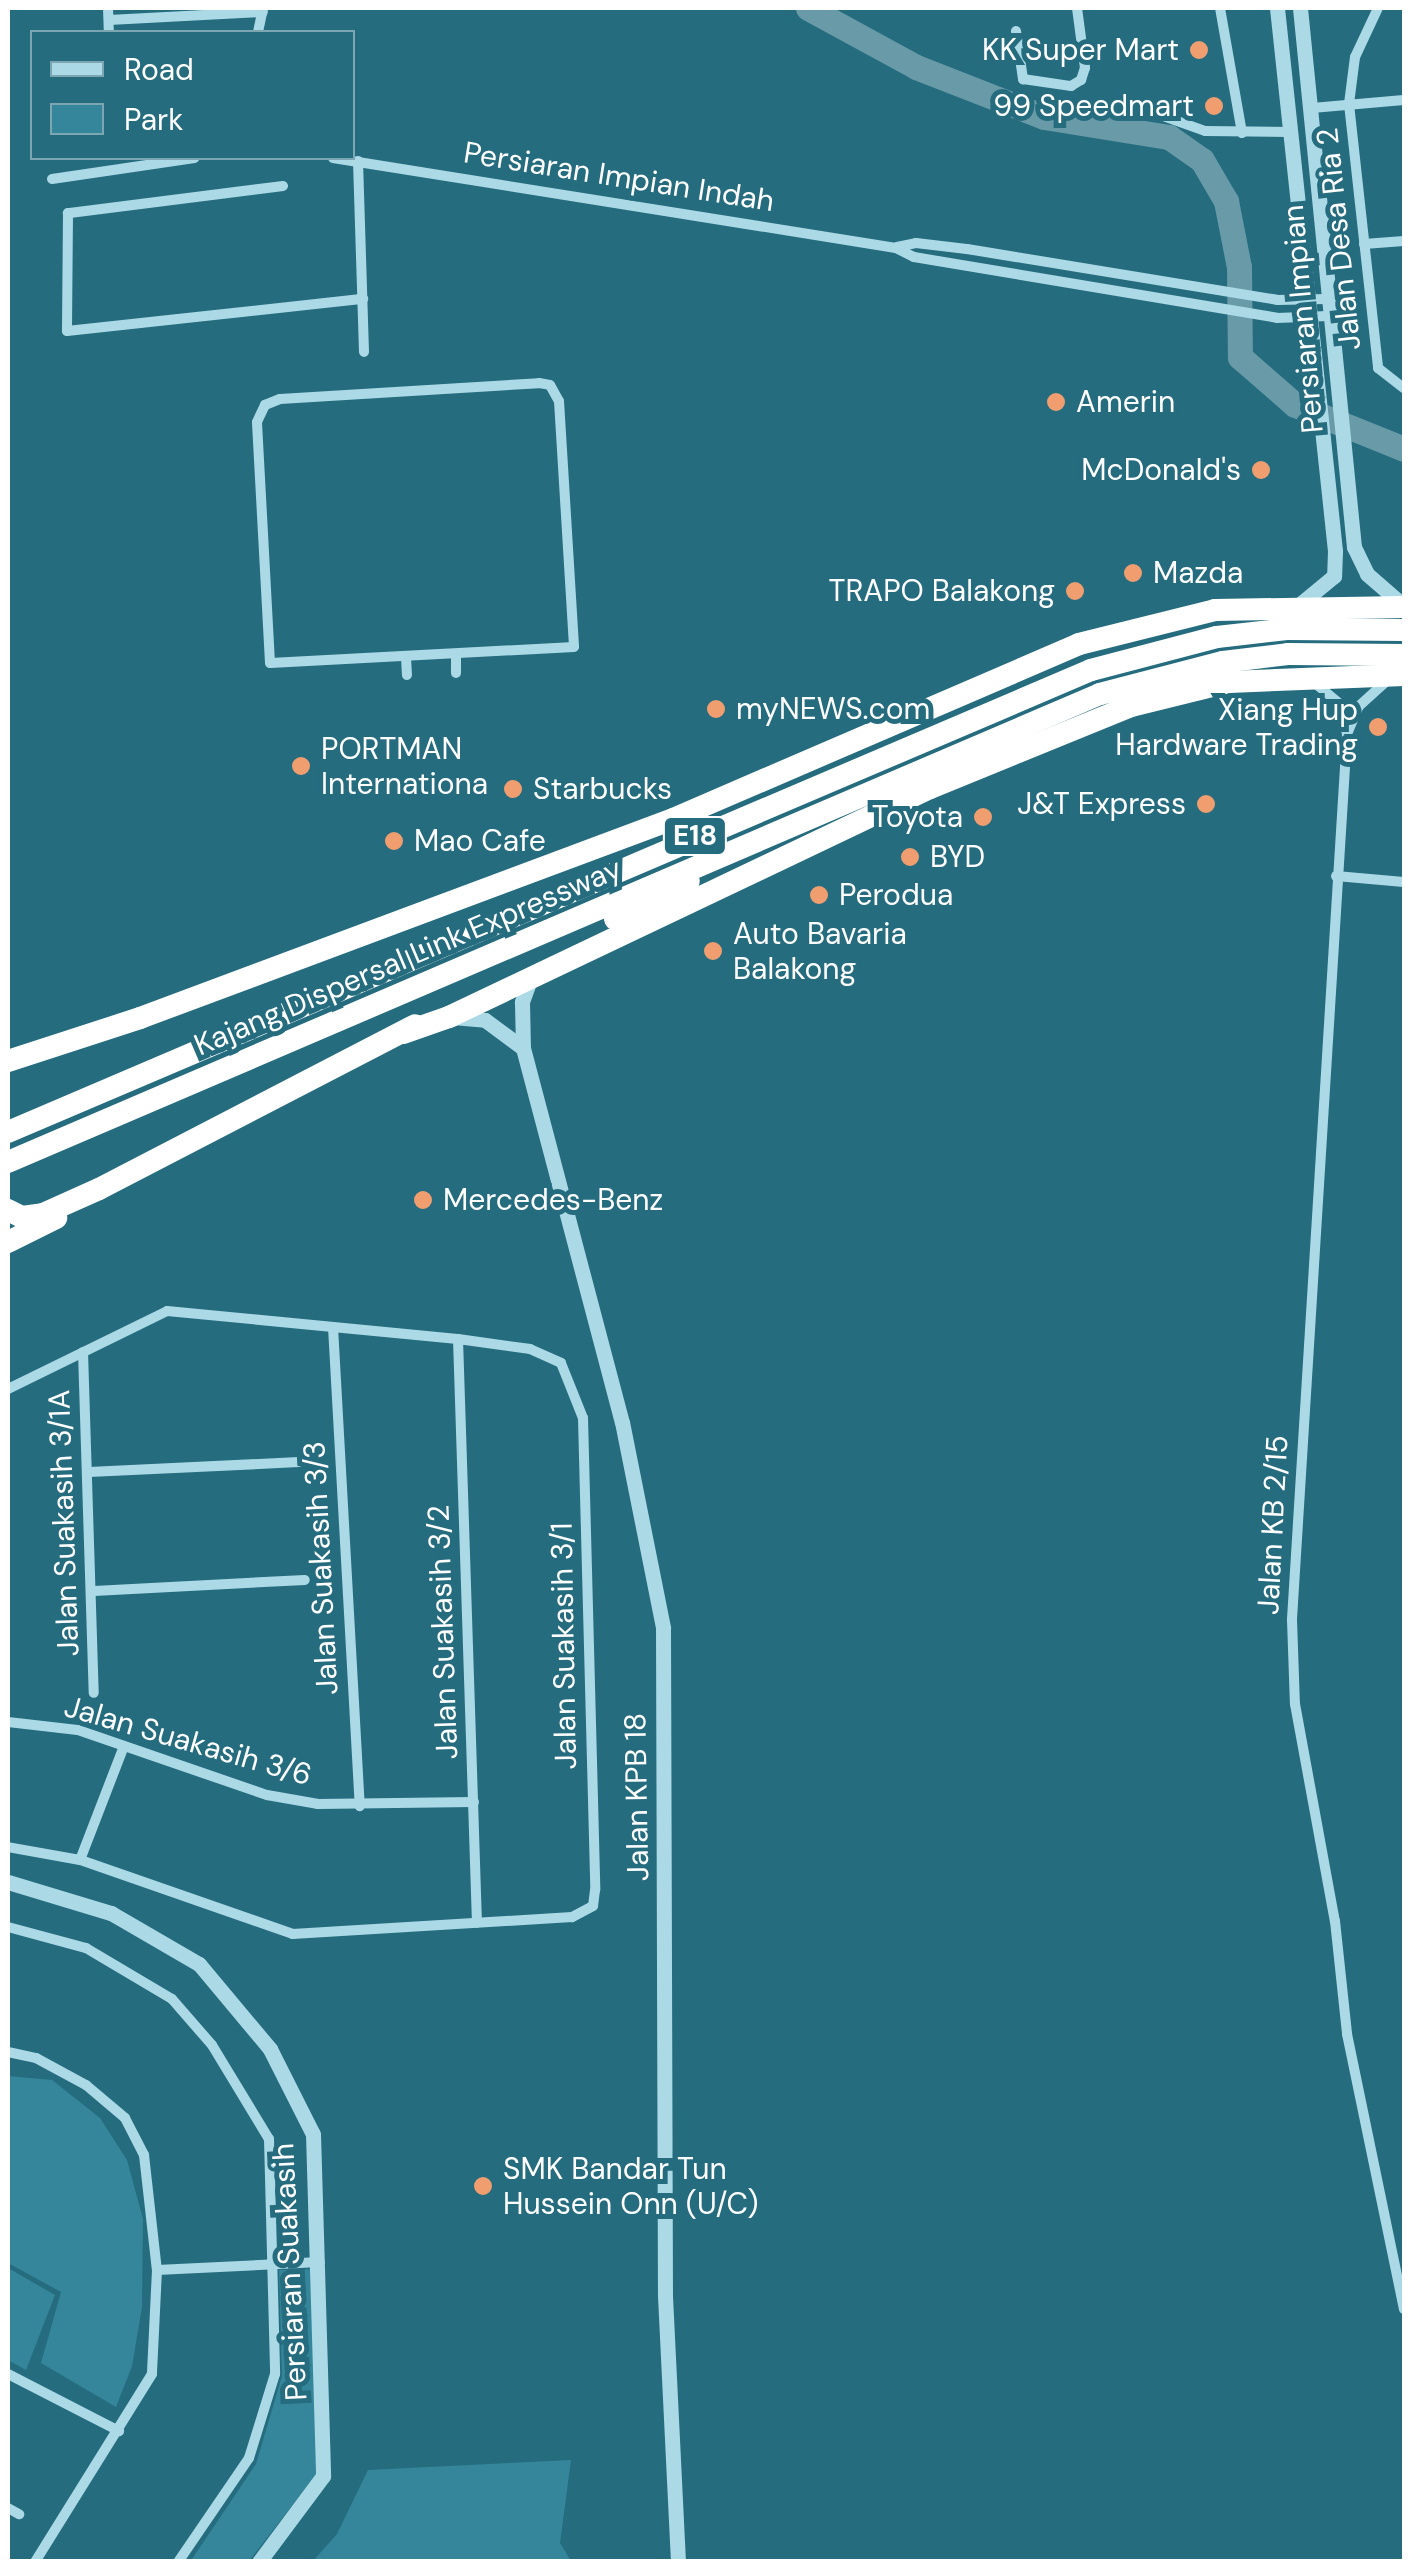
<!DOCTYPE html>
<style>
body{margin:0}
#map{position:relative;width:1412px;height:2569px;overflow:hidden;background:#256c7f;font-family:"DM Sans",sans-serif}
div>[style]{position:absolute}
.green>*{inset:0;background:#35869b}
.river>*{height:25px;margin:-12.5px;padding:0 12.5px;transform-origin:12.5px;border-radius:12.5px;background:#689aa7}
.minor>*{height:10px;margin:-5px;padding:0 5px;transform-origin:5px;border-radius:5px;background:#abdae6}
.tertiary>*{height:15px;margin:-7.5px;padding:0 7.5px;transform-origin:7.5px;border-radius:7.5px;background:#abdae6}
.motorway>*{height:22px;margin:-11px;padding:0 11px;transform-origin:11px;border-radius:11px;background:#fff}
.dots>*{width:28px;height:28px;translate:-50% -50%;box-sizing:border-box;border:5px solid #256c7f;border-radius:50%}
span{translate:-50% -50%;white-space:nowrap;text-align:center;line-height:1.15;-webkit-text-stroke:10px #256c7f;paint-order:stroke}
.shield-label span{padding:2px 8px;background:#256c7f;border:2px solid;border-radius:8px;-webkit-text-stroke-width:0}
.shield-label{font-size:28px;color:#fff;font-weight:700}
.poi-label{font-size:30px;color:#fff}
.right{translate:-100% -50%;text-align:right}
.left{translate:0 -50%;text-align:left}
.street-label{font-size:30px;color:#fff}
.frame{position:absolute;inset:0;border:10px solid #fff;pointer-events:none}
.legend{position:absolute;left:30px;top:30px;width:325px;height:130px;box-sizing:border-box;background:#256c7f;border:2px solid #7ca7b2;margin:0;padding:12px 18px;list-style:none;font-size:30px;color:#fff}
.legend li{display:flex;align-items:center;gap:20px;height:50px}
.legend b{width:50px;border:2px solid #7ca7b2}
</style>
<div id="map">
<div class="green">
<div style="clip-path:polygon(8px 2076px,52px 2080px,100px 2118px,127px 2160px,143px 2219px,142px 2307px,132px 2366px,116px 2407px,41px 2363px,61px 2292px,8px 2263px)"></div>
<div style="clip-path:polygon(8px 2268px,55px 2295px,26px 2370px,8px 2360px)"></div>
<div style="clip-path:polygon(314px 2269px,317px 2474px,249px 2561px,190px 2562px,256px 2464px,282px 2376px,279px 2270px)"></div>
<div style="clip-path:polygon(571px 2460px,560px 2543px,571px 2561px,313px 2561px,337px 2534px,368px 2470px)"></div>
</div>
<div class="river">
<div style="left:808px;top:8px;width:123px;rotate:28.6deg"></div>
<div style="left:916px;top:67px;width:137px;rotate:21.3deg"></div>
<div style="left:1044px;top:117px;width:127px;rotate:9.1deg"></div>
<div style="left:1169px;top:137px;width:40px;rotate:34.9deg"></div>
<div style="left:1202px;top:160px;width:48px;rotate:59.7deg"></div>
<div style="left:1226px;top:201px;width:67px;rotate:78.9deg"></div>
<div style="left:1239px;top:267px;width:90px;rotate:89.4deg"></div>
<div style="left:1240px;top:357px;width:73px;rotate:41.1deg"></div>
<div style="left:1295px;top:405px;width:118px;rotate:22deg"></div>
</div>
<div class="minor">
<div style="left:108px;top:8px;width:24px;rotate:88deg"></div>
<div style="left:1220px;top:8px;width:127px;rotate:80deg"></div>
<div style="left:1378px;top:8px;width:54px;rotate:115.1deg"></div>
<div style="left:1355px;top:57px;width:47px;rotate:97.3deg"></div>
<div style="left:1349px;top:104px;width:266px;rotate:83.7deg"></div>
<div style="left:1378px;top:368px;width:33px;rotate:38deg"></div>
<div style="left:109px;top:20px;width:154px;rotate:-3deg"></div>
<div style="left:1016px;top:31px;width:49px;rotate:81.7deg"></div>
<div style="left:1023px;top:79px;width:49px;rotate:8.3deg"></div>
<div style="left:1071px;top:86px;width:12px;rotate:-31deg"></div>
<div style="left:1081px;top:80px;width:13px;rotate:-72deg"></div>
<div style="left:1085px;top:68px;width:61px;rotate:-97.6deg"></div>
<div style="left:258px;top:32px;width:25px;rotate:-78deg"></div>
<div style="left:1312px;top:108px;width:92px;rotate:-5deg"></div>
<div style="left:1152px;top:112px;width:56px;rotate:19.7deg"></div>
<div style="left:1205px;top:131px;width:87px;rotate:0.7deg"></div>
<div style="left:333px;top:158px;width:570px;rotate:9.08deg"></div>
<div style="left:896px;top:248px;width:20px;rotate:27deg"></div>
<div style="left:914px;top:257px;width:368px;rotate:9.5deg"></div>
<div style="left:1277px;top:318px;width:51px;rotate:-2.2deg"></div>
<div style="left:358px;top:161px;width:191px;rotate:88.2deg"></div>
<div style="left:52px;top:179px;width:144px;rotate:-8.4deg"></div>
<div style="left:283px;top:186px;width:217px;rotate:172.8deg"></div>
<div style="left:68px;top:213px;width:118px;rotate:90.5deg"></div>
<div style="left:67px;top:331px;width:298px;rotate:-6.2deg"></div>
<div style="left:1364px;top:244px;width:40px;rotate:-4.3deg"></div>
<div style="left:897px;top:247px;width:19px;rotate:-12deg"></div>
<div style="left:916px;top:243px;width:51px;rotate:6.7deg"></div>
<div style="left:967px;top:249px;width:314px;rotate:9.3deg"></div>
<div style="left:1277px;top:300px;width:49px;rotate:-1.2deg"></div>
<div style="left:539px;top:383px;width:11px;rotate:10deg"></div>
<div style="left:550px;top:385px;width:18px;rotate:61deg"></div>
<div style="left:559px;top:401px;width:246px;rotate:86.5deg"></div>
<div style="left:574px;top:647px;width:304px;rotate:177deg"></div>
<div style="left:270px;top:663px;width:241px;rotate:-93.1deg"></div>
<div style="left:257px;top:422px;width:19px;rotate:-65deg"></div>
<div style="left:265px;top:405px;width:16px;rotate:-22deg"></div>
<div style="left:280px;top:399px;width:259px;rotate:-3.5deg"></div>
<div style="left:406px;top:657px;width:18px;rotate:87deg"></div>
<div style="left:456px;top:673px;width:18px;rotate:-90deg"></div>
<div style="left:1316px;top:684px;width:31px;rotate:40deg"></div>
<div style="left:1340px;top:704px;width:32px;rotate:77deg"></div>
<div style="left:1347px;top:735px;width:887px;rotate:93.56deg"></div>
<div style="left:1292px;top:1620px;width:84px;rotate:88deg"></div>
<div style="left:1295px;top:1704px;width:221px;rotate:79.6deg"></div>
<div style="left:1335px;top:1921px;width:114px;rotate:83.9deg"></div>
<div style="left:1347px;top:2034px;width:281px;rotate:78.3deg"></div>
<div style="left:1347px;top:734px;width:30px;rotate:-67deg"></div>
<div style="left:1359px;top:706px;width:38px;rotate:-42deg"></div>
<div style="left:1336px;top:876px;width:68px;rotate:5deg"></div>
<div style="left:333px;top:1327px;width:480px;rotate:86.8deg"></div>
<div style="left:458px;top:1339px;width:584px;rotate:88.14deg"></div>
<div style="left:83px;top:1352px;width:341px;rotate:88.2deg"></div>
<div style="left:8px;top:1389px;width:177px;rotate:-26.1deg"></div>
<div style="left:167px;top:1311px;width:292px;rotate:5.5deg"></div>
<div style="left:458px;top:1339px;width:73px;rotate:7.9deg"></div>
<div style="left:530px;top:1349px;width:34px;rotate:24deg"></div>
<div style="left:561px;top:1363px;width:59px;rotate:68.2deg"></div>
<div style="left:583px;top:1418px;width:472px;rotate:88.5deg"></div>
<div style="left:595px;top:1890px;width:16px;rotate:97deg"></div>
<div style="left:593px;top:1906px;width:24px;rotate:152deg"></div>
<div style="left:572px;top:1917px;width:280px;rotate:176.5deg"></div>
<div style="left:293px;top:1934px;width:225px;rotate:-160.8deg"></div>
<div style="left:80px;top:1860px;width:73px;rotate:-169.8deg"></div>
<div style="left:89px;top:1472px;width:210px;rotate:-2.7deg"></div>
<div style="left:94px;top:1591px;width:211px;rotate:-3deg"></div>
<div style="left:8px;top:1722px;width:70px;rotate:6.5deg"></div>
<div style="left:78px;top:1730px;width:200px;rotate:19deg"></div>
<div style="left:267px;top:1795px;width:52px;rotate:10deg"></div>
<div style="left:318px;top:1804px;width:156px;rotate:-0.7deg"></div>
<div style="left:80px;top:1860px;width:122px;rotate:-68.9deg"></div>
<div style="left:8px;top:1927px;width:81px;rotate:15.1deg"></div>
<div style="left:86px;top:1948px;width:100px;rotate:30.7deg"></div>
<div style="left:172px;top:1999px;width:61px;rotate:49deg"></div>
<div style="left:212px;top:2045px;width:110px;rotate:58.8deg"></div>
<div style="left:269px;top:2139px;width:235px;rotate:88.5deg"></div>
<div style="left:275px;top:2374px;width:88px;rotate:107.2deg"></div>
<div style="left:249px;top:2458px;width:126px;rotate:124.3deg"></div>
<div style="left:8px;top:2052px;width:29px;rotate:12deg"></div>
<div style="left:36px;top:2058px;width:57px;rotate:28.4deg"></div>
<div style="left:86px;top:2085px;width:51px;rotate:40.2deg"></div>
<div style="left:125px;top:2118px;width:42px;rotate:62.8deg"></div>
<div style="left:144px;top:2155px;width:116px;rotate:83.6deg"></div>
<div style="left:157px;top:2270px;width:104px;rotate:92.8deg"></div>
<div style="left:152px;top:2374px;width:221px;rotate:121.9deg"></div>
<div style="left:157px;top:2270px;width:163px;rotate:-2.8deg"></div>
<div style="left:8px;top:2374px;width:125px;rotate:27.2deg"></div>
<div style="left:8px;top:2508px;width:13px;rotate:29deg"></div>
</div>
<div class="tertiary">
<div style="left:1277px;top:8px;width:546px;rotate:83.9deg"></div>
<div style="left:1335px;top:551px;width:25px;rotate:92deg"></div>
<div style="left:1334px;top:576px;width:44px;rotate:140.5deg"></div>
<div style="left:1300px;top:8px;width:542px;rotate:84.28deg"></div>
<div style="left:1354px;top:547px;width:30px;rotate:64deg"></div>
<div style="left:1367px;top:574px;width:49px;rotate:40.9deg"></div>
<div style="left:531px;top:977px;width:27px;rotate:110deg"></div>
<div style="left:522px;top:1002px;width:46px;rotate:88.8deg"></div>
<div style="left:523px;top:1048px;width:387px;rotate:75.2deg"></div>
<div style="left:622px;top:1422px;width:210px;rotate:78.7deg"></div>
<div style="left:663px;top:1628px;width:668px;rotate:89.83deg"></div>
<div style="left:665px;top:2296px;width:266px;rotate:87.2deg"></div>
<div style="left:452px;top:1017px;width:33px;rotate:5deg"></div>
<div style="left:485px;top:1020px;width:47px;rotate:36.4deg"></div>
<div style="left:8px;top:1882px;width:108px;rotate:16.8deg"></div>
<div style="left:111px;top:1913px;width:102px;rotate:30.1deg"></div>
<div style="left:199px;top:1964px;width:111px;rotate:50.1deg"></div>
<div style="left:270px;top:2049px;width:95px;rotate:63.2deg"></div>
<div style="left:313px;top:2134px;width:342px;rotate:88.3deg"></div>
<div style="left:323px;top:2476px;width:107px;rotate:126.7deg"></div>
</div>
<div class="motorway">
<div style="left:615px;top:919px;width:83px;rotate:-27.2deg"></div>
<div style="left:403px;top:1033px;width:49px;rotate:-19.2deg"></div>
<div style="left:449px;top:1017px;width:533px;rotate:-25.46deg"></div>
<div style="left:930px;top:788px;width:217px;rotate:-22.2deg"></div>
<div style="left:1131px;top:706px;width:101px;rotate:-13.8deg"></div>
<div style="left:1229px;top:682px;width:175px;rotate:-2.3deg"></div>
<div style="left:8px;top:1061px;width:139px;rotate:-18deg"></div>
<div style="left:140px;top:1018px;width:569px;rotate:-20.47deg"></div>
<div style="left:673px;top:819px;width:442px;rotate:-23.3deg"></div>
<div style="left:1079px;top:644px;width:140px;rotate:-14deg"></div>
<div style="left:1215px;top:610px;width:189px;rotate:-0.9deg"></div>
<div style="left:8px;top:1132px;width:1177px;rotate:-23.1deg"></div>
<div style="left:1091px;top:670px;width:130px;rotate:-14.7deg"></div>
<div style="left:1217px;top:637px;width:70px;rotate:-6.5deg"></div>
<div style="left:1287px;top:629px;width:117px;rotate:0.5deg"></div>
<div style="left:8px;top:1162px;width:1188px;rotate:-23.2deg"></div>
<div style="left:1100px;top:694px;width:127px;rotate:-14.6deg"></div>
<div style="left:1223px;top:662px;width:65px;rotate:-7deg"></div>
<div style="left:1288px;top:654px;width:116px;rotate:0.5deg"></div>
<div style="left:8px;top:1210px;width:16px;rotate:27deg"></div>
<div style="left:22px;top:1217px;width:21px;rotate:-8deg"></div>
<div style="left:43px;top:1214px;width:61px;rotate:-24.1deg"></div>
<div style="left:99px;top:1189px;width:356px;rotate:-27.4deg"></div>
<div style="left:8px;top:1242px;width:54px;rotate:-26.6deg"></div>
</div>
<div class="dots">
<div style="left:1199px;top:50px;background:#f09e6f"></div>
<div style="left:1214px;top:106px;background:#f09e6f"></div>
<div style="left:1056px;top:402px;background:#f09e6f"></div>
<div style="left:1261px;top:470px;background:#f09e6f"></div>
<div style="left:1133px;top:573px;background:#f09e6f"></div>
<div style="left:1075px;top:591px;background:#f09e6f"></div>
<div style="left:716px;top:709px;background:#f09e6f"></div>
<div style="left:1378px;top:727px;background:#f09e6f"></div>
<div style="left:301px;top:766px;background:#f09e6f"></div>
<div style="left:513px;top:789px;background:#f09e6f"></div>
<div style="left:1206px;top:804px;background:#f09e6f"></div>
<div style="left:983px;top:817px;background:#f09e6f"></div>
<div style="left:394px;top:841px;background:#f09e6f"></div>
<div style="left:910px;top:857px;background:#f09e6f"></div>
<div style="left:819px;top:895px;background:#f09e6f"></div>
<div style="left:713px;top:951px;background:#f09e6f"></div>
<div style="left:423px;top:1200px;background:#f09e6f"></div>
<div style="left:483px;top:2186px;background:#f09e6f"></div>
</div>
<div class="shield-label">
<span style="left:695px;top:836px">E18</span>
</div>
<div class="poi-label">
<span class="right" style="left:1179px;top:50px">KK Super Mart</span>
<span class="right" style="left:1194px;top:106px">99 Speedmart</span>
<span class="left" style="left:1076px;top:402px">Amerin</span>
<span class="right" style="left:1241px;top:470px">McDonald's</span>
<span class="left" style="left:1153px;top:573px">Mazda</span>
<span class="right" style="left:1055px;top:591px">TRAPO Balakong</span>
<span class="left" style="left:736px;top:709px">myNEWS.com</span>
<span class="right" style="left:1358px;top:727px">Xiang Hup<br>Hardware Trading</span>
<span class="left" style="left:321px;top:766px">PORTMAN<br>Internationa</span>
<span class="left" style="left:533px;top:789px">Starbucks</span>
<span class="right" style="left:1186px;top:804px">J&amp;T Express</span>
<span class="right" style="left:963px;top:817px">Toyota</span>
<span class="left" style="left:414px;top:841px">Mao Cafe</span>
<span class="left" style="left:930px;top:857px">BYD</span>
<span class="left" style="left:839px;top:895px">Perodua</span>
<span class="left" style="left:733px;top:951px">Auto Bavaria<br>Balakong</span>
<span class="left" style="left:443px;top:1200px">Mercedes-Benz</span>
<span class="left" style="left:503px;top:2186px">SMK Bandar Tun<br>Hussein Onn (U/C)</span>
</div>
<div class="street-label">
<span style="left:619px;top:177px;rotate:9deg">Persiaran Impian Indah</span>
<span style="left:1339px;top:239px;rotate:-96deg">Jalan Desa Ria 2</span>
<span style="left:1303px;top:319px;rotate:-95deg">Persiaran Impian</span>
<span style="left:408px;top:957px;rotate:-23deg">Kajang Dispersal Link Expressway</span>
<span style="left:64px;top:1523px;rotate:-92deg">Jalan Suakasih 3/1A</span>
<span style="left:1273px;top:1525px;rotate:-87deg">Jalan KB 2/15</span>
<span style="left:321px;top:1568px;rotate:-93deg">Jalan Suakasih 3/3</span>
<span style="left:443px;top:1632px;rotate:-92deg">Jalan Suakasih 3/2</span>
<span style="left:564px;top:1646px;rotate:-91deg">Jalan Suakasih 3/1</span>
<span style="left:188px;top:1741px;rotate:16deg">Jalan Suakasih 3/6</span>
<span style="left:637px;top:1797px;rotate:-91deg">Jalan KPB 18</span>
<span style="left:290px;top:2272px;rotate:-93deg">Persiaran Suakasih</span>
</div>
<div class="frame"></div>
<ul class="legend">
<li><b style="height:12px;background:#abdae6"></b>Road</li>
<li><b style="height:28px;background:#35869b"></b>Park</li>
</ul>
</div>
